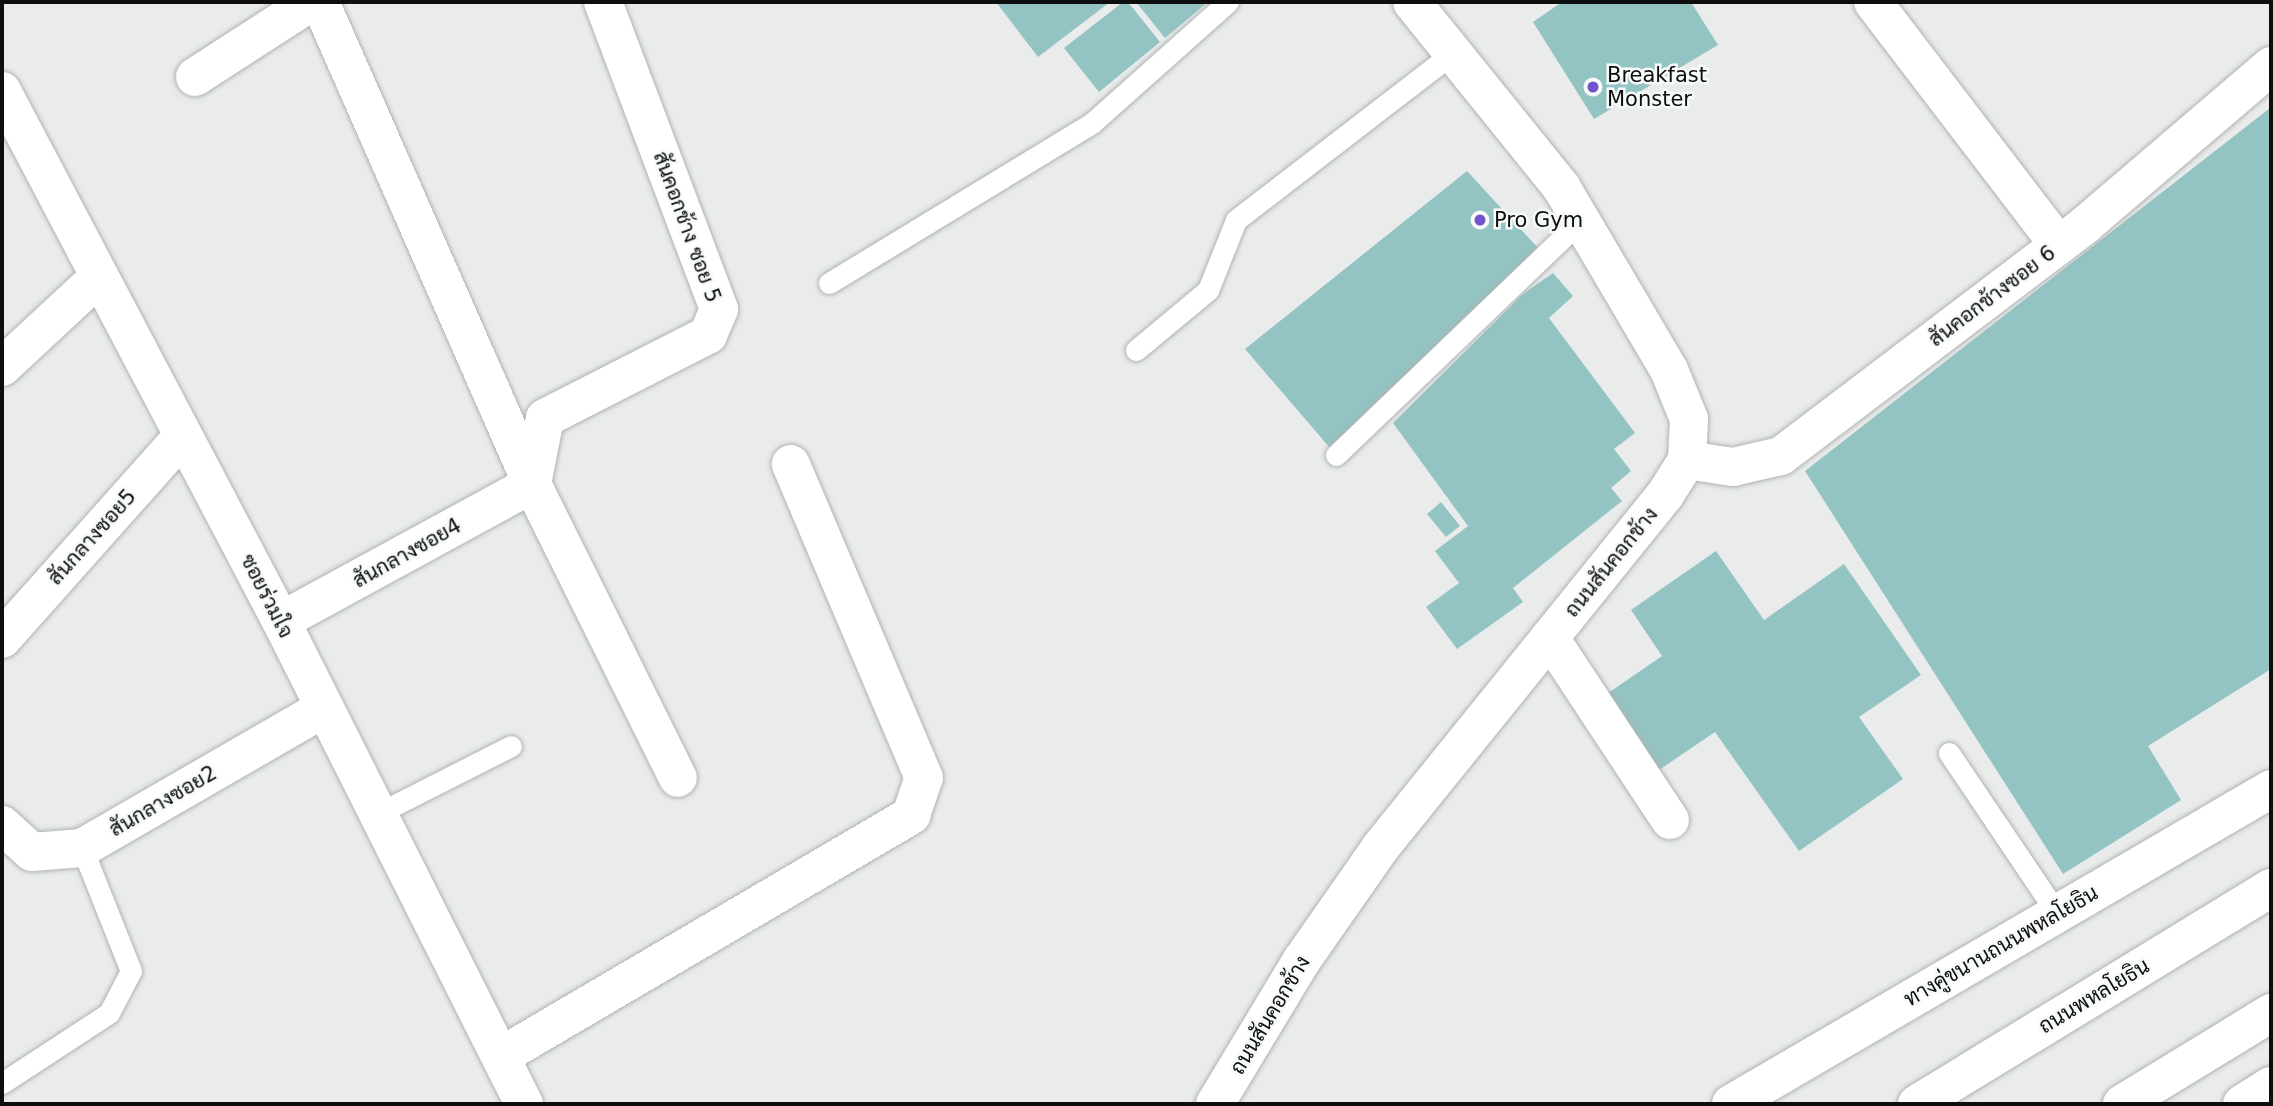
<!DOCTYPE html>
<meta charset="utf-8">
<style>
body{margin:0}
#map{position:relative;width:2273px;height:1106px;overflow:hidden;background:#e9eceb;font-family:"DejaVu Sans",Sarabun,sans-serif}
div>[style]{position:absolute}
.building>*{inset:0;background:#94c3c4}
.roads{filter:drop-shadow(0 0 2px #afb3b1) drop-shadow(0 0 2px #afb3b1)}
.service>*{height:21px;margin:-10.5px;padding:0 10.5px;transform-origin:10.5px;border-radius:10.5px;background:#fff}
.minor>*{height:38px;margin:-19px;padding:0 19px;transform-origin:19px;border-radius:19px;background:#fff}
.tertiary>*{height:38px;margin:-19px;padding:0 19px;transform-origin:19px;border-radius:19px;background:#fff}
.secondary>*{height:38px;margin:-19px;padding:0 19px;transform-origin:19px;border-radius:19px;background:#fff}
.primary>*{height:38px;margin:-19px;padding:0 19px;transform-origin:19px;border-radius:19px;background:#fff}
.dots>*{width:19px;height:19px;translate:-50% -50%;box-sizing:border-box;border:4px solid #f6faf8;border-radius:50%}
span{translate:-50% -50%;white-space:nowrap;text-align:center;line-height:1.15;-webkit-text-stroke:5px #f6faf8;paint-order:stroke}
.poi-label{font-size:21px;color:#0d0e0d}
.left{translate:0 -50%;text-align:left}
.street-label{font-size:21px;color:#0d0e0d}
.frame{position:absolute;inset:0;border:4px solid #0d0e0d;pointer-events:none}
</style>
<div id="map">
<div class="building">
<div style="clip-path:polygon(996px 2px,1110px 2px,1038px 57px)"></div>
<div style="clip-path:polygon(1123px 2px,1128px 2px,1160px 42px,1099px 92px,1064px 48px)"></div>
<div style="clip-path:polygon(1136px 2px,1208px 2px,1165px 38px)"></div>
<div style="clip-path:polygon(1562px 2px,1691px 2px,1718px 45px,1594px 119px,1533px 22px)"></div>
<div style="clip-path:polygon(2270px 108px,2271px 669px,2148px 746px,2181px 800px,2063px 874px,1805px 471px)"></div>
<div style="clip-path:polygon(1467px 171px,1539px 249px,1336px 455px,1245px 349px)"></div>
<div style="clip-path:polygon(1553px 273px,1573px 296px,1549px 318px,1635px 433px,1614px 449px,1631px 471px,1611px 488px,1622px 501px,1513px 588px,1523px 602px,1457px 649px,1426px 607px,1459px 583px,1435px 551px,1468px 526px,1393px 423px,1523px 294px)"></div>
<div style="clip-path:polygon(1441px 502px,1460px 526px,1446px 537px,1427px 514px)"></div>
<div style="clip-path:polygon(1716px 551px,1764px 620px,1844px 564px,1921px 675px,1859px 717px,1903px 779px,1799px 851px,1715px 732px,1653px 774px,1601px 698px,1662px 656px,1631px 610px)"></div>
</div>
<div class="roads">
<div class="service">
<div style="left:829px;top:283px;width:308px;rotate:-31.3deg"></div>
<div style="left:1092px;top:123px;width:182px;rotate:-41.7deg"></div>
<div style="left:1136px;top:350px;width:94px;rotate:-39.8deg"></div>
<div style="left:1208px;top:290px;width:75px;rotate:-68.2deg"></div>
<div style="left:1236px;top:220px;width:274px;rotate:-37.6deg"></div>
<div style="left:1336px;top:455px;width:339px;rotate:-43.8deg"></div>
<div style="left:1949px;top:753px;width:193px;rotate:56deg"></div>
<div style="left:377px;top:814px;width:150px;rotate:-26.9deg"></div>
<div style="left:2px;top:1083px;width:128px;rotate:-33.2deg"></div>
<div style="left:109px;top:1013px;width:47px;rotate:-62.4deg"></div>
<div style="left:131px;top:971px;width:132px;rotate:-111.7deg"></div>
</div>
<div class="minor">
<div style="left:320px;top:2px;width:527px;rotate:66.26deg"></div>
<div style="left:532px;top:484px;width:328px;rotate:63.6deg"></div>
<div style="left:1873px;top:2px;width:306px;rotate:52.6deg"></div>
<div style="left:195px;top:77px;width:138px;rotate:-32.9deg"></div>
<div style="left:2px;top:91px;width:599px;rotate:62.24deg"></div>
<div style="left:281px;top:621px;width:541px;rotate:63.29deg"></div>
<div style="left:2px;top:367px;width:132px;rotate:-42.9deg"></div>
<div style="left:1687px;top:460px;width:47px;rotate:8.7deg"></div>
<div style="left:1733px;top:467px;width:49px;rotate:-12.9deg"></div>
<div style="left:1781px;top:456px;width:382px;rotate:-37.2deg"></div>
<div style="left:2085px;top:225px;width:245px;rotate:-40.5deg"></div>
<div style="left:281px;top:621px;width:286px;rotate:-28.6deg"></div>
<div style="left:532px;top:484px;width:67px;rotate:-78.9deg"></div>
<div style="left:545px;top:418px;width:183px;rotate:-27deg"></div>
<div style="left:708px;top:335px;width:28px;rotate:-67deg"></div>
<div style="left:719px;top:309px;width:328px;rotate:-110.7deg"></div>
<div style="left:1550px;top:638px;width:218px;rotate:56.6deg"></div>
<div style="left:2px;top:639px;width:272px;rotate:-48.3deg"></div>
<div style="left:2px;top:825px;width:40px;rotate:42deg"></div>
<div style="left:32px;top:852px;width:50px;rotate:-4.6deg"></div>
<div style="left:82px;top:848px;width:278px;rotate:-30deg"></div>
<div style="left:501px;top:1056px;width:476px;rotate:-30.4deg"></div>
<div style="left:911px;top:815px;width:39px;rotate:-71deg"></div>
<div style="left:924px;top:778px;width:341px;rotate:-113deg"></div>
</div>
<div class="tertiary">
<div style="left:1215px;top:1104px;width:168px;rotate:-58.9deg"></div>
<div style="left:1302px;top:960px;width:136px;rotate:-55.1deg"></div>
<div style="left:1380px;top:848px;width:454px;rotate:-51.1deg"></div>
<div style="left:1665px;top:495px;width:41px;rotate:-57.8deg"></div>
<div style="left:1687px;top:460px;width:41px;rotate:-87.2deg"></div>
<div style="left:1689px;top:419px;width:53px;rotate:-112.2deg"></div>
<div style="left:1669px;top:370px;width:211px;rotate:-120.5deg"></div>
<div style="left:1562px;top:188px;width:239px;rotate:-128.9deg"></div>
</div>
<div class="secondary">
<div style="left:1731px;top:1104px;width:625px;rotate:-30.26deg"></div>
<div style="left:2242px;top:1104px;width:34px;rotate:-32deg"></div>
</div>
<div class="primary">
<div style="left:1917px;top:1104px;width:415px;rotate:-31.4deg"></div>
<div style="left:2122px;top:1104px;width:175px;rotate:-31.4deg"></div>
</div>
</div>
<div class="dots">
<div style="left:1593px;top:87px;background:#7452cb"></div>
<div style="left:1480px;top:220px;background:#7452cb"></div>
</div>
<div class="poi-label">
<span class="left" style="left:1607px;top:87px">Breakfast<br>Monster</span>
<span class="left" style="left:1494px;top:220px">Pro Gym</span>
</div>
<div class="street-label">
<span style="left:687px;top:227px;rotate:70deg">สันคอกช้าง ซอย 5</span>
<span style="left:1992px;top:296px;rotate:-37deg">สันคอกช้างซอย 6</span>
<span style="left:92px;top:537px;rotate:-48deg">สันกลางซอย5</span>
<span style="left:407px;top:553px;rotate:-29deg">สันกลางซอย4</span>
<span style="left:1611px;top:562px;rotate:-51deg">ถนนสันคอกช้าง</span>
<span style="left:267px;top:596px;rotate:63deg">ซอยร่วมใจ</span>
<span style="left:163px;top:801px;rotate:-30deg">สันกลางซอย2</span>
<span style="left:2001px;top:946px;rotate:-30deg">ทางคู่ขนานถนนพหลโยธิน</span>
<span style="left:2094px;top:996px;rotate:-31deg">ถนนพหลโยธิน</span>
<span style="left:1270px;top:1015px;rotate:-59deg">ถนนสันคอกช้าง</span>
</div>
<div class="frame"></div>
</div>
